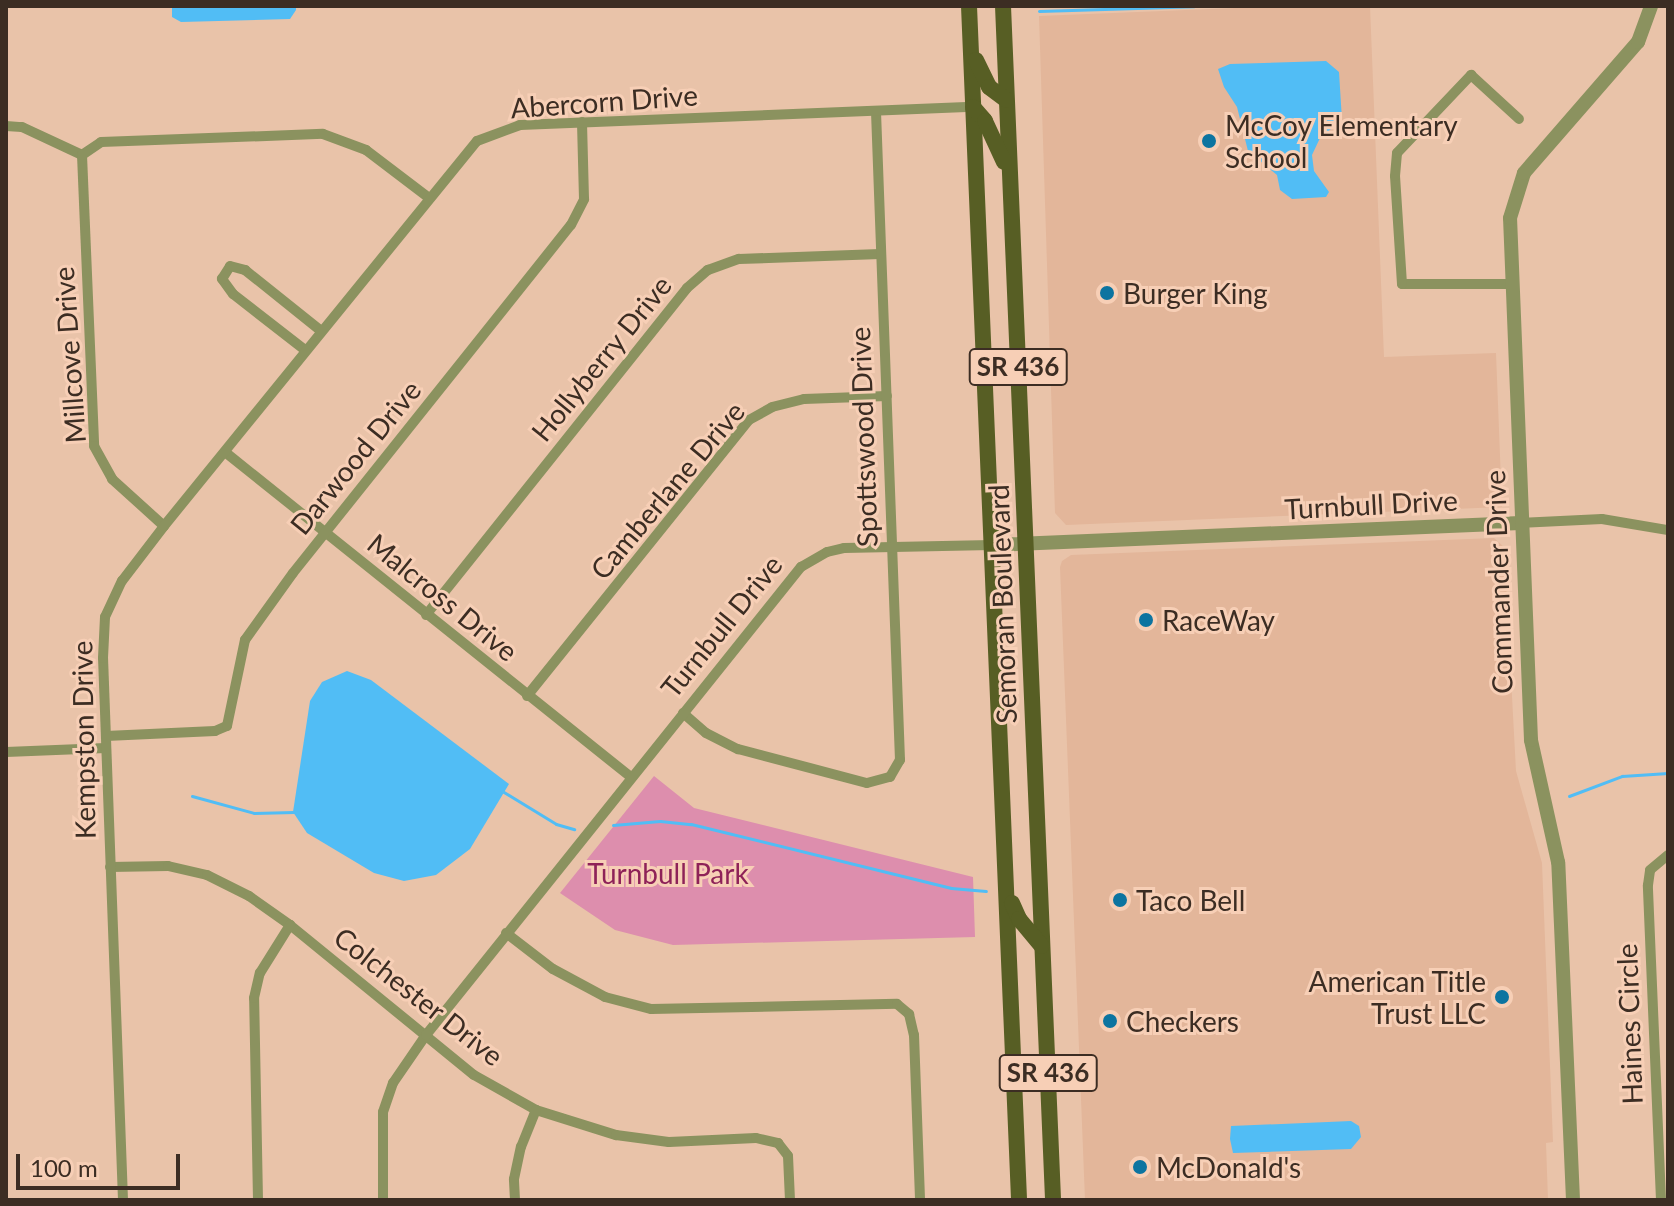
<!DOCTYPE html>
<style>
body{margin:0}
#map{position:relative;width:1674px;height:1206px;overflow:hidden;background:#e9c3a9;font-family:Lato,sans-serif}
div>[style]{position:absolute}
.built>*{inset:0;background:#e3b69a}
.green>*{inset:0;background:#dd8ead}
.water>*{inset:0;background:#51bdf5}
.stream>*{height:3px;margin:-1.5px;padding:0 1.5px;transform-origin:1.5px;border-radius:1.5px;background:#51bdf5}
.minor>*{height:10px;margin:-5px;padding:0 5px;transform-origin:5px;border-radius:5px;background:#8b925f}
.tertiary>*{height:14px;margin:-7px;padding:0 7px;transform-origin:7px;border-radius:7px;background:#8b925f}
.primary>*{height:16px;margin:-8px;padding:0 8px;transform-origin:8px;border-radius:8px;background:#575e24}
.dots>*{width:22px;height:22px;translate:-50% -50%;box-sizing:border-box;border:4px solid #f7cfb6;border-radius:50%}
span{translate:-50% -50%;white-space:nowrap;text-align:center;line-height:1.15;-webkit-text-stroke:6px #f7cfb6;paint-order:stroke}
.shield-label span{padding:2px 6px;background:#f7cfb6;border:2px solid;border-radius:6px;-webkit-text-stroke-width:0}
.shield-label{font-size:26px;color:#3c2d23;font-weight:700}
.street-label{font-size:28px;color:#3c2d23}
.poi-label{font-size:28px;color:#3c2d23}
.left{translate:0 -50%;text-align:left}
.right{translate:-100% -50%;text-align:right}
.park-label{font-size:28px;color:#8e2258}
.frame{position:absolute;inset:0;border:8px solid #3c2d23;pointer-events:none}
.scale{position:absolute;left:16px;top:1154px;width:164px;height:36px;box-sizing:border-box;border:4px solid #3c2d23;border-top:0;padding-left:10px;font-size:24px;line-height:28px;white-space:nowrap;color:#3c2d23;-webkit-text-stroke:6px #f7cfb6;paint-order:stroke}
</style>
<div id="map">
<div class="built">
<div style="clip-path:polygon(1282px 6px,1370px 6px,1384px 357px,1496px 353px,1502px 507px,1066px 525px,1055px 513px,1039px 16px)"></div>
<div style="clip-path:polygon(1494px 538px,1504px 547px,1516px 771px,1542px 863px,1553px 1142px,1546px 1143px,1548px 1200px,1085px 1200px,1060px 567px,1062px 561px,1071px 555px)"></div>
</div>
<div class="green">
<div style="clip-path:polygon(654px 776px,694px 808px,973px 877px,975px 937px,673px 945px,615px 930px,560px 893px)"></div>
</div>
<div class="water">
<div style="clip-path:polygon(172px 6px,296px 6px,296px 10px,290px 19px,181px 22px,172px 17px)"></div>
<div style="clip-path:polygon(1326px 61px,1339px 72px,1342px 120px,1320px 138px,1312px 155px,1314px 171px,1329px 192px,1326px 197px,1292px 199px,1280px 190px,1277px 175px,1248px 151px,1237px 107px,1224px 87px,1218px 69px,1230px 64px)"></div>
<div style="clip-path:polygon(347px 671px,371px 680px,509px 784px,470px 849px,436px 875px,404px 881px,374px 873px,307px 833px,293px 812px,310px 701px,322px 682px)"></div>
<div style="clip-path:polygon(1351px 1121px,1359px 1126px,1361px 1137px,1351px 1149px,1233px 1153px,1230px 1139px,1231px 1126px)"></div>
</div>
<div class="stream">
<div style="left:1039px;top:11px;width:155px;rotate:-1.8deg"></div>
<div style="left:502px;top:791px;width:63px;rotate:31.4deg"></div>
<div style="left:556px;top:824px;width:19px;rotate:16deg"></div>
<div style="left:192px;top:796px;width:64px;rotate:15.3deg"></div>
<div style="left:254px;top:813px;width:40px;rotate:-1.4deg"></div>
<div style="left:1569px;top:796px;width:57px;rotate:-20.7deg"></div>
<div style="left:1622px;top:776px;width:46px;rotate:-3.7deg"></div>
<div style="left:613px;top:825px;width:47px;rotate:-4.9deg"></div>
<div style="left:660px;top:821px;width:31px;rotate:6deg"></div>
<div style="left:691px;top:824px;width:268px;rotate:13.8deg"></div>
<div style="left:951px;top:888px;width:35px;rotate:5deg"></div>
</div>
<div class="minor">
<div style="left:6px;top:126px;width:16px;rotate:4deg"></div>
<div style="left:22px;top:127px;width:66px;rotate:25deg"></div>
<div style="left:82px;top:155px;width:291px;rotate:87.6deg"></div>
<div style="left:94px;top:446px;width:38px;rotate:61deg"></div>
<div style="left:112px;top:479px;width:70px;rotate:42.1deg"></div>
<div style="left:82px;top:155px;width:23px;rotate:-34deg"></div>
<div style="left:101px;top:142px;width:222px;rotate:-2.1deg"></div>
<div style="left:323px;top:134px;width:46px;rotate:20.4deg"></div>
<div style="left:366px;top:150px;width:78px;rotate:37.2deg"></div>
<div style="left:1511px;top:284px;width:109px;rotate:180deg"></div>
<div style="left:1402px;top:284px;width:108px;rotate:-93.7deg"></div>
<div style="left:1395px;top:176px;width:23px;rotate:-85deg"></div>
<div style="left:1397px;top:153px;width:108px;rotate:-46.5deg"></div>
<div style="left:1471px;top:75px;width:65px;rotate:42.5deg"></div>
<div style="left:305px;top:350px;width:91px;rotate:-142.1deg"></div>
<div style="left:233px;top:294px;width:19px;rotate:-126deg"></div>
<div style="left:222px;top:279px;width:15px;rotate:-58deg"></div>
<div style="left:230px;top:266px;width:16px;rotate:15deg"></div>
<div style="left:245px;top:270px;width:96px;rotate:38.7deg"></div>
<div style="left:225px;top:452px;width:521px;rotate:38.69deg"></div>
<div style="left:1521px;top:523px;width:81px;rotate:-2.8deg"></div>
<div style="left:1602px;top:519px;width:67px;rotate:9.5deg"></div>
<div style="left:426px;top:615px;width:418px;rotate:-51.4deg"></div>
<div style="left:687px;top:288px;width:28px;rotate:-41deg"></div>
<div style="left:708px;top:270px;width:33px;rotate:-20deg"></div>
<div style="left:739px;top:259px;width:141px;rotate:-2deg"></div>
<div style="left:527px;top:696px;width:354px;rotate:-51.2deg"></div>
<div style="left:749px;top:420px;width:26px;rotate:-29deg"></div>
<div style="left:772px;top:407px;width:33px;rotate:-14deg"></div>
<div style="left:804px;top:399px;width:83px;rotate:-2.1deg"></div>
<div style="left:683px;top:713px;width:30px;rotate:41deg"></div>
<div style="left:706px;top:733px;width:36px;rotate:27deg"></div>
<div style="left:738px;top:749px;width:133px;rotate:14.8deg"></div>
<div style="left:867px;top:783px;width:24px;rotate:-15deg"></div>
<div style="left:890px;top:777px;width:20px;rotate:-60deg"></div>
<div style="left:900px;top:760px;width:648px;rotate:-92.12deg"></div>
<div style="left:106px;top:736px;width:109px;rotate:-2.6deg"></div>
<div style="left:215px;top:731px;width:13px;rotate:-23deg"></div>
<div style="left:227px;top:726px;width:88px;rotate:-78.2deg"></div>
<div style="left:245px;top:640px;width:82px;rotate:-54.4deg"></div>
<div style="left:293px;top:573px;width:445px;rotate:-51.4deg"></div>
<div style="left:571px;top:225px;width:29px;rotate:-63deg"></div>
<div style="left:584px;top:199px;width:77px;rotate:-91.5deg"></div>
<div style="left:6px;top:752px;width:100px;rotate:-2.3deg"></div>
<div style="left:110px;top:867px;width:58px;rotate:-1deg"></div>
<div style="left:168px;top:866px;width:40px;rotate:13deg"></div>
<div style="left:207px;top:875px;width:47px;rotate:26.6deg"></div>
<div style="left:249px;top:896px;width:50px;rotate:35.3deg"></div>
<div style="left:290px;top:925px;width:237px;rotate:39.2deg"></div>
<div style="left:474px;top:1075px;width:71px;rotate:29.4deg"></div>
<div style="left:536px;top:1110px;width:84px;rotate:17.4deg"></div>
<div style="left:616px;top:1135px;width:53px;rotate:7.5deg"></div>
<div style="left:669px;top:1142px;width:87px;rotate:-2.6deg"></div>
<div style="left:756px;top:1138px;width:23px;rotate:13deg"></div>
<div style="left:778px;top:1143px;width:16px;rotate:52deg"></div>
<div style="left:788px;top:1156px;width:44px;rotate:87.4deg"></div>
<div style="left:506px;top:933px;width:59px;rotate:37.5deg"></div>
<div style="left:553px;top:969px;width:59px;rotate:28.3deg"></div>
<div style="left:605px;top:997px;width:48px;rotate:14.6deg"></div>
<div style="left:651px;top:1009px;width:246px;rotate:-1.2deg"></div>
<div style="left:897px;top:1004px;width:16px;rotate:40deg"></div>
<div style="left:909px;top:1014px;width:22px;rotate:77deg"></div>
<div style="left:914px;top:1035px;width:165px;rotate:87.9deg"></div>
<div style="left:123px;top:1200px;width:542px;rotate:-92.11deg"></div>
<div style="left:103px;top:658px;width:41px;rotate:-87.2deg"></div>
<div style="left:105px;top:617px;width:40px;rotate:-65deg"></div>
<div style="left:122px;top:581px;width:69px;rotate:-52.6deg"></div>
<div style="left:164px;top:526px;width:496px;rotate:-50.9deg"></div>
<div style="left:477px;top:141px;width:46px;rotate:-20.4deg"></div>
<div style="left:520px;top:125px;width:453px;rotate:-2.3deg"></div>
<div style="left:258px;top:1200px;width:202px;rotate:-91.1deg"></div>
<div style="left:254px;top:998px;width:26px;rotate:-77deg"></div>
<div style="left:260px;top:973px;width:57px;rotate:-58deg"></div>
<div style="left:383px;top:1200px;width:88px;rotate:-90deg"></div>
<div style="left:383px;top:1112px;width:31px;rotate:-71deg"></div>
<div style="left:393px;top:1083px;width:58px;rotate:-55.5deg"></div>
<div style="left:426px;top:1035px;width:600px;rotate:-51.3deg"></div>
<div style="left:801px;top:567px;width:30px;rotate:-30deg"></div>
<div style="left:827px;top:552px;width:17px;rotate:-13deg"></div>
<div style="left:844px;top:548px;width:148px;rotate:-1.2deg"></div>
<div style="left:515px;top:1200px;width:21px;rotate:-93deg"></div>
<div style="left:514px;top:1179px;width:33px;rotate:-78deg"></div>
<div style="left:521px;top:1147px;width:40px;rotate:-68deg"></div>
<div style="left:1661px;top:1200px;width:315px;rotate:-92.4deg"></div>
<div style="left:1648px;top:885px;width:15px;rotate:-82deg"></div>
<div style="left:1650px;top:870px;width:23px;rotate:-40deg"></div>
</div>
<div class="tertiary">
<div style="left:992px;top:545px;width:529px;rotate:-2.38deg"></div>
<div style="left:1573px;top:1200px;width:338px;rotate:-92.5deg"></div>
<div style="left:1558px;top:862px;width:125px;rotate:-102.5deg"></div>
<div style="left:1531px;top:740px;width:522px;rotate:-92.3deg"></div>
<div style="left:1510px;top:218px;width:47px;rotate:-72.7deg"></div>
<div style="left:1524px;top:173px;width:174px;rotate:-49deg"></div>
<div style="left:1638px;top:42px;width:38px;rotate:-70deg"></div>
</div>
<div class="primary">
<div style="left:969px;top:6px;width:1195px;rotate:87.6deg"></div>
<div style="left:1003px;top:6px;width:1195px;rotate:87.6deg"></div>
<div style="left:976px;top:60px;width:30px;rotate:64deg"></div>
<div style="left:989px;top:87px;width:21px;rotate:37deg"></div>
<div style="left:973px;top:107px;width:18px;rotate:49deg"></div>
<div style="left:985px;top:121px;width:45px;rotate:65.1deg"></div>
<div style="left:1012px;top:903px;width:17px;rotate:66deg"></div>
<div style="left:1019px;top:919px;width:35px;rotate:50deg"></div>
</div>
<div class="dots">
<div style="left:1209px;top:141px;background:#0d74a0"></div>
<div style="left:1107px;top:293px;background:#0d74a0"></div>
<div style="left:1146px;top:620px;background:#0d74a0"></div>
<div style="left:1120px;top:900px;background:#0d74a0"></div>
<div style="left:1502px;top:997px;background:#0d74a0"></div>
<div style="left:1110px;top:1021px;background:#0d74a0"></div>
<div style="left:1140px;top:1167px;background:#0d74a0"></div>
</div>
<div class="shield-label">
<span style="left:1018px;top:367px">SR 436</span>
<span style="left:1048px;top:1073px">SR 436</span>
</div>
<div class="street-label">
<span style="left:604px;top:101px;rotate:-4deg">Abercorn Drive</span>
<span style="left:69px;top:355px;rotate:-94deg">Millcove Drive</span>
<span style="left:601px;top:358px;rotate:-51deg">Hollyberry Drive</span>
<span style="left:863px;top:437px;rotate:-92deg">Spottswood Drive</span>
<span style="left:355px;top:457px;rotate:-51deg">Darwood Drive</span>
<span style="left:667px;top:490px;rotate:-50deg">Camberlane Drive</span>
<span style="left:1371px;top:504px;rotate:-3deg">Turnbull Drive</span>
<span style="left:1498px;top:582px;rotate:-92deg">Commander Drive</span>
<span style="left:443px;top:597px;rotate:39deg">Malcross Drive</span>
<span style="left:1002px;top:604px;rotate:-92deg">Semoran Boulevard</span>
<span style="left:721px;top:626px;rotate:-51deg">Turnbull Drive</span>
<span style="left:83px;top:740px;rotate:-91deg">Kempston Drive</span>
<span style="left:419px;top:996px;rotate:38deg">Colchester Drive</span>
<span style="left:1629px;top:1024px;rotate:-92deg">Haines Circle</span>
</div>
<div class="poi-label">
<span class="left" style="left:1225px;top:141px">McCoy Elementary<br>School</span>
<span class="left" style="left:1123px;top:293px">Burger King</span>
<span class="left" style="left:1162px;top:620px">RaceWay</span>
<span class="left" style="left:1136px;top:900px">Taco Bell</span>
<span class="right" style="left:1486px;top:997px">American Title<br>Trust LLC</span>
<span class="left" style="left:1126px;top:1021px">Checkers</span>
<span class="left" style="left:1156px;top:1167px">McDonald's</span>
</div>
<div class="park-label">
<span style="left:668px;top:873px">Turnbull Park</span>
</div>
<div class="frame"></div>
<div class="scale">100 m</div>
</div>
